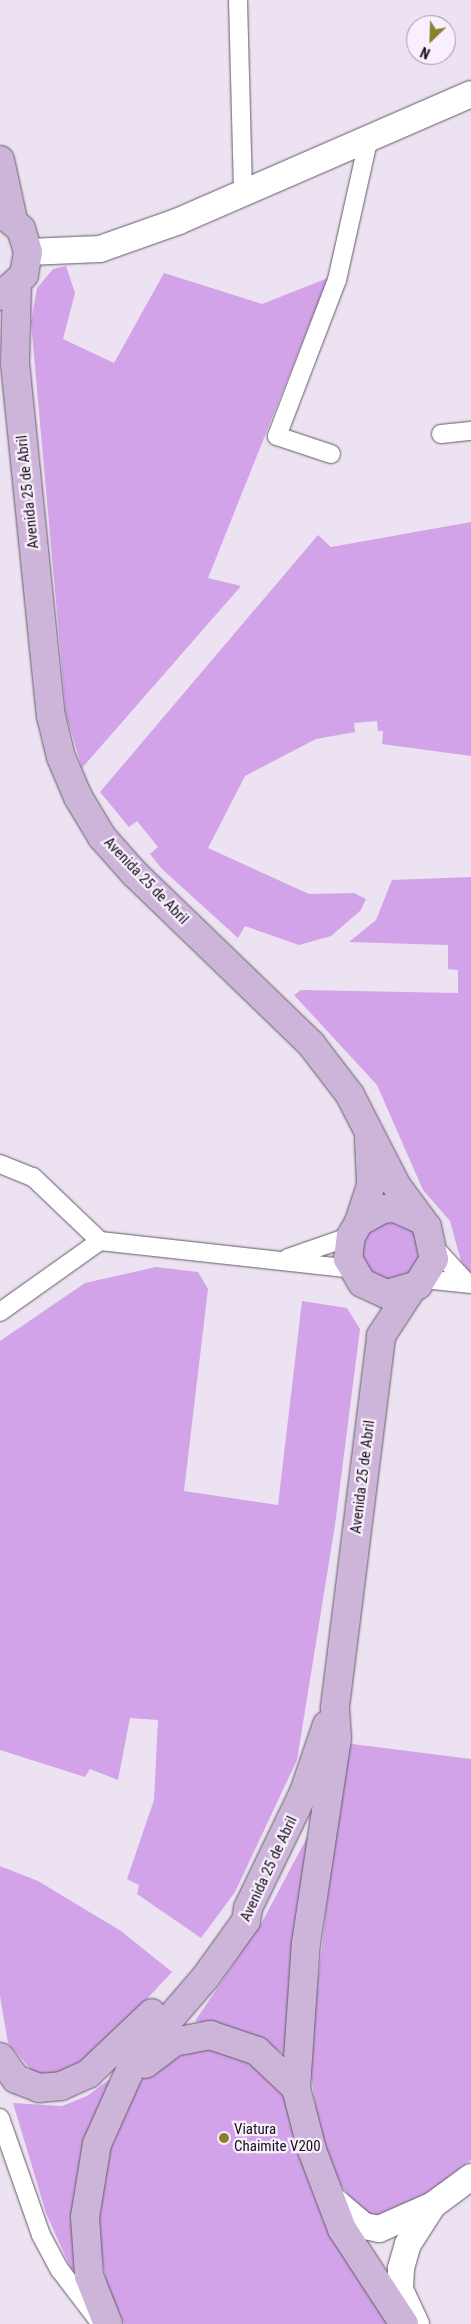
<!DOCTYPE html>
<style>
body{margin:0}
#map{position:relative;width:471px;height:2324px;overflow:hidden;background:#ece2f1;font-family:"Roboto Condensed",sans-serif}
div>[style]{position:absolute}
.green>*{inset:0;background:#d2a3e9}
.round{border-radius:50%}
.roads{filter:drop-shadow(0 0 1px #625a67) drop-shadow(0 0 1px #625a67)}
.street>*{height:18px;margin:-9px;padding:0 9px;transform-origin:9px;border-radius:9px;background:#fff}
.secondary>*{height:26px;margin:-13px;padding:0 13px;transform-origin:13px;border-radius:13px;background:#fff}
.primary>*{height:28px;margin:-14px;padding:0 14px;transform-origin:14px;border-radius:14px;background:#cdb5d9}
.dots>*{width:14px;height:14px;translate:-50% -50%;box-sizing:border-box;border:2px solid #f9efff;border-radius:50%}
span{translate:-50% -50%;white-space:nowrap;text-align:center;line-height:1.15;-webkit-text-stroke:4.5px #f9efff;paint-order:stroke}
.street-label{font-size:15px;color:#151117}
.poi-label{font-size:15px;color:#151117}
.left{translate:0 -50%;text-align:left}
.north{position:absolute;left:406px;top:15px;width:50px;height:50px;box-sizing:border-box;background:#f9efff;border:1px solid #9e96a2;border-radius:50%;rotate:204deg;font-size:14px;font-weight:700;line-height:20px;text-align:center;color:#151117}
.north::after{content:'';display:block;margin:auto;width:18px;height:22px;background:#898129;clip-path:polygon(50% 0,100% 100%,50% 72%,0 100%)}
</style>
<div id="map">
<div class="green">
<div style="clip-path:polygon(66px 266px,75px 293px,63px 339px,114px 363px,164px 273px,262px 304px,328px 278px,208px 578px,241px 586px,82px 768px,66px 714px,31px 322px,37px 288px,53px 269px)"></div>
<div style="clip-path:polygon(471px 522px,471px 756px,382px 744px,383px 731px,378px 731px,377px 721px,354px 723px,355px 732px,316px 739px,245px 776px,208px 848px,309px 894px,354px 893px,366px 899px,361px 910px,331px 936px,299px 945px,245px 926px,238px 938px,162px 869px,150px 854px,158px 847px,137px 821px,129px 827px,100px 792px,318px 535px,331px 547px)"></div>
<div style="clip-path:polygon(471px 877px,471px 1273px,461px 1261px,450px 1221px,423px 1190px,377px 1085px,294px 995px,301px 990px,458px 993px,458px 970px,448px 969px,448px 945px,349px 942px,376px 920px,392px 880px)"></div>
<div class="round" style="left:361px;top:1221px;width:60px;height:60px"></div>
<div style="clip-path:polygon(156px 1267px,198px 1272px,208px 1289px,184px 1491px,278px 1505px,302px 1301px,347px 1308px,360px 1329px,335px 1525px,297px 1760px,235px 1892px,201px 1938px,137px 1894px,139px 1885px,127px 1879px,154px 1800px,158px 1720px,130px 1718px,118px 1780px,90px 1769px,85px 1777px,0 1750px,0 1341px,85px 1283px)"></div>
<div style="clip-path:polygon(345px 1743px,471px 1759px,471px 2160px,395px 2219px,364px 2215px,341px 2185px,320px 2136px,309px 2061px)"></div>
<div style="clip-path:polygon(311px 1830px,285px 2055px,255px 2035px,195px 2021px,261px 1924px)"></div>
<div style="clip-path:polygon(0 1866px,38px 1881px,121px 1931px,172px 1972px,90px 2060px,69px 2072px,46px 2076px,32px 2071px,8px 2043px,0 1996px)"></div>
<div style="clip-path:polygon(216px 2046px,248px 2058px,282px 2093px,395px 2324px,124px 2324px,107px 2285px,98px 2240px,98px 2189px,110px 2138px,130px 2093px,153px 2067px,178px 2048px)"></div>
<div style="clip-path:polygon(111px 2078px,87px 2138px,76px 2271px,71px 2269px,46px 2213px,13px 2103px,62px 2106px,87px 2096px)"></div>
</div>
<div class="roads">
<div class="street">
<div style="left:238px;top:0;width:193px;rotate:88.5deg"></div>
<div style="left:441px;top:434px;width:30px;rotate:-6deg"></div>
<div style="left:331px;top:454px;width:57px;rotate:-161.6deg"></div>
<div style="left:277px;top:436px;width:167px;rotate:-69deg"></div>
<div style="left:337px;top:280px;width:147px;rotate:-77.4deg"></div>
<div style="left:0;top:1164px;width:35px;rotate:22deg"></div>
<div style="left:33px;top:1177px;width:93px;rotate:43.7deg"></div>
<div style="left:100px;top:1241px;width:254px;rotate:6.3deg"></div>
<div style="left:434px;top:1247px;width:49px;rotate:47.5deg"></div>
<div style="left:288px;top:1258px;width:67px;rotate:-19.2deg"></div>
<div style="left:424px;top:1279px;width:47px;rotate:6.1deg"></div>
<div style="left:0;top:1312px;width:123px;rotate:-35.4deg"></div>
<div style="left:0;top:2118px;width:124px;rotate:70.7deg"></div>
<div style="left:41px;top:2235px;width:40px;rotate:62deg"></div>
<div style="left:60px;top:2270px;width:63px;rotate:52.8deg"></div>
</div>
<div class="secondary">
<div style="left:28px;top:252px;width:72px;rotate:-2.4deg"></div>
<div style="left:100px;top:249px;width:84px;rotate:-19.5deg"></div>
<div style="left:179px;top:221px;width:318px;rotate:-23.5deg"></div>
<div style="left:332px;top:2199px;width:42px;rotate:40.2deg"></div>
<div style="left:364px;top:2226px;width:15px;rotate:11deg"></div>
<div style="left:379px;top:2229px;width:59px;rotate:-24deg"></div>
<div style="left:433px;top:2205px;width:47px;rotate:-36.4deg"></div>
<div style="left:416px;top:2324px;width:38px;rotate:-115deg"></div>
<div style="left:400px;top:2289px;width:21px;rotate:-87deg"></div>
<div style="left:401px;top:2268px;width:25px;rotate:-74deg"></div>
<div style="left:408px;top:2244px;width:46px;rotate:-57.3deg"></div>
</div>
<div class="primary">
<div style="left:0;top:160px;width:61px;rotate:77.8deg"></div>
<div style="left:0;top:212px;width:27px;rotate:39deg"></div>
<div style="left:21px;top:229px;width:24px;rotate:73deg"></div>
<div style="left:28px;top:252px;width:23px;rotate:100deg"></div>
<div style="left:24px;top:275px;width:31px;rotate:138deg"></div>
<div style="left:17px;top:285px;width:78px;rotate:91.5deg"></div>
<div style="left:15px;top:363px;width:355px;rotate:84.2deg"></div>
<div style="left:51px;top:716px;width:42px;rotate:76.3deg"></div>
<div style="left:61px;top:757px;width:43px;rotate:67deg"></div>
<div style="left:78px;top:797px;width:47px;rotate:59deg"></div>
<div style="left:102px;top:837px;width:50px;rotate:48.3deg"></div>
<div style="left:135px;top:874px;width:245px;rotate:44deg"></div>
<div style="left:311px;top:1044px;width:64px;rotate:52.6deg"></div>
<div style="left:350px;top:1095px;width:101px;rotate:62.9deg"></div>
<div style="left:396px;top:1185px;width:52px;rotate:53.6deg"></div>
<div style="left:427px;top:1227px;width:33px;rotate:78deg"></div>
<div style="left:434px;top:1259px;width:31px;rotate:122deg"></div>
<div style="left:418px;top:1285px;width:33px;rotate:164deg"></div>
<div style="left:386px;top:1294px;width:26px;rotate:-155deg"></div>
<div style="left:362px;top:1283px;width:28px;rotate:-120deg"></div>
<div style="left:348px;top:1259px;width:23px;rotate:-83deg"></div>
<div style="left:351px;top:1236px;width:16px;rotate:-60deg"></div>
<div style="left:359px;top:1222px;width:26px;rotate:-29deg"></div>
<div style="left:382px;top:1209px;width:13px;rotate:-4deg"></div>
<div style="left:395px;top:1208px;width:27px;rotate:24deg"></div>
<div style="left:359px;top:1222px;width:40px;rotate:-72deg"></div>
<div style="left:371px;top:1184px;width:44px;rotate:-92.6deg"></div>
<div style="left:0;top:2057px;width:27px;rotate:54deg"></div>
<div style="left:16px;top:2079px;width:25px;rotate:21deg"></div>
<div style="left:39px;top:2088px;width:22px;rotate:-5deg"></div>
<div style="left:61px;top:2086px;width:30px;rotate:-24deg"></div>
<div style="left:88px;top:2074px;width:88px;rotate:-43.6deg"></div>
<div style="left:145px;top:2064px;width:36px;rotate:-37deg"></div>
<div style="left:174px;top:2042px;width:37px;rotate:-11deg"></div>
<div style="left:210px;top:2035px;width:50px;rotate:18.8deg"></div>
<div style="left:257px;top:2051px;width:54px;rotate:43.5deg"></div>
<div style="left:108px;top:2324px;width:52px;rotate:-111.6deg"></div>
<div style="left:89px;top:2276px;width:59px;rotate:-93.9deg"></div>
<div style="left:85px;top:2217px;width:74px;rotate:-80.7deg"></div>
<div style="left:97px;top:2144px;width:93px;rotate:-65.9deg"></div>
<div style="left:135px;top:2059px;width:107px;rotate:-49.2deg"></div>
<div style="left:205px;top:1978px;width:70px;rotate:-54.3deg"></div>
<div style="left:246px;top:1921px;width:13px;rotate:-81deg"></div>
<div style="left:248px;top:1908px;width:129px;rotate:-64.2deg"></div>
<div style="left:304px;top:1792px;width:71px;rotate:-71.1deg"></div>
<div style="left:404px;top:2324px;width:113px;rotate:-123.1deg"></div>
<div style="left:342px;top:2229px;width:85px;rotate:-110.8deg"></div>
<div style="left:312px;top:2150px;width:64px;rotate:-104.5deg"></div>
<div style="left:296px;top:2088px;width:145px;rotate:-86.1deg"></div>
<div style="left:306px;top:1943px;width:207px;rotate:-81.4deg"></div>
<div style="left:337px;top:1738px;width:31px;rotate:-94deg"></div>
<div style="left:335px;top:1707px;width:374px;rotate:-82.9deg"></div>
<div style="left:381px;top:1336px;width:55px;rotate:-56.9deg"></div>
</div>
</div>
<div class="dots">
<div style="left:224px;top:2138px;background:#898129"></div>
</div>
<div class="street-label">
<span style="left:28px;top:492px;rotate:-96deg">Avenida 25 de Abril</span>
<span style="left:146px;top:881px;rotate:46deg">Avenida 25 de Abril</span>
<span style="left:363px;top:1477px;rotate:-83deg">Avenida 25 de Abril</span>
<span style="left:269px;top:1869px;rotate:-65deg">Avenida 25 de Abril</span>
</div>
<div class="poi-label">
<span class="left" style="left:234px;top:2138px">Viatura<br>Chaimite V200</span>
</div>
<div class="north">N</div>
</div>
